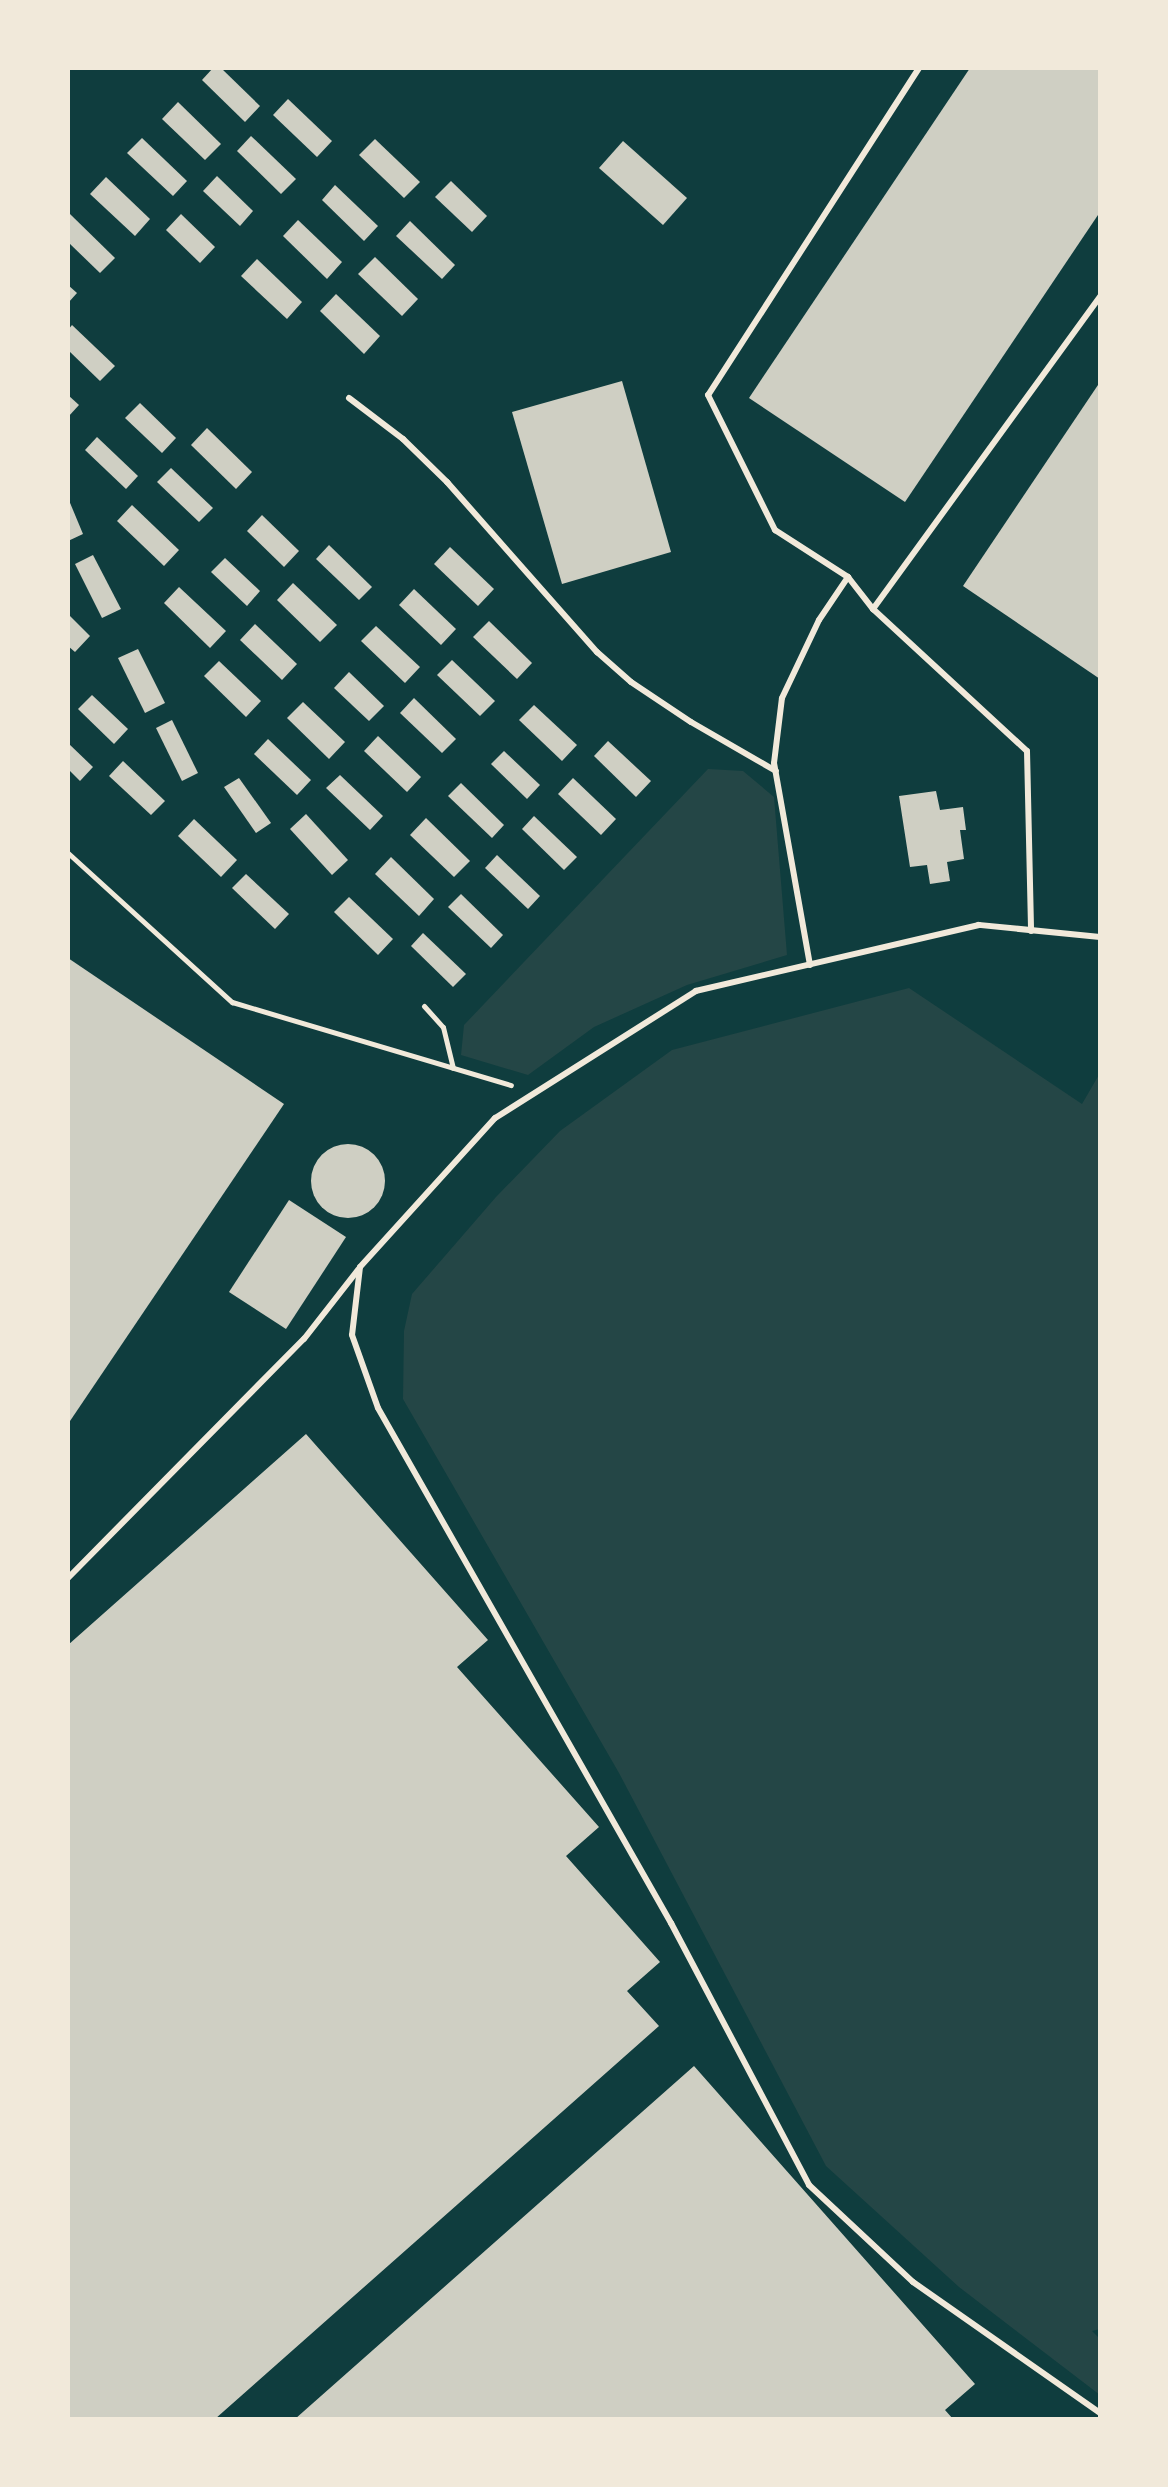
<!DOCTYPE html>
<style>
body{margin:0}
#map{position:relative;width:1168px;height:2487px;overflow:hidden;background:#0f3d3e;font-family:Merriweather,serif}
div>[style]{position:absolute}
.green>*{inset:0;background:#244646}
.building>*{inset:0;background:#cfcfc3}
.round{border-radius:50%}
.path>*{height:5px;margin:-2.5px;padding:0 2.5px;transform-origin:2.5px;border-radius:2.5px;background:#f1e9da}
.service>*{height:6px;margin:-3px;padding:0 3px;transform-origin:3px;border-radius:3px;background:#f1e9da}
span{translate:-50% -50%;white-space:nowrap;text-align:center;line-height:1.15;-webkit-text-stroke:7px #f1e9da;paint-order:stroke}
.frame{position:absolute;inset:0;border:70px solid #f1e9da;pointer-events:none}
</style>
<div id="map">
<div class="green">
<div style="clip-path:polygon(708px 769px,743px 771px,774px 797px,787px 955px,687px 985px,594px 1027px,528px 1075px,461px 1055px,464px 1025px)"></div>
<div style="clip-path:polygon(909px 988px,1082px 1104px,1100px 1073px,1100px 2329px,1092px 2331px,1100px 2339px,1100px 2395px,959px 2287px,826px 2166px,619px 1773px,403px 1399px,404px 1331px,412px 1294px,496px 1197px,560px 1131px,672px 1050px)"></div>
</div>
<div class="building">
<div style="clip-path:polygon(213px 68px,221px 68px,260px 106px,245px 122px,202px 80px)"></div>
<div style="clip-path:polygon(970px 68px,1100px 68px,1100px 212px,905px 502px,749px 398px)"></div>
<div style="clip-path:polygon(288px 99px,332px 141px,317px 157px,273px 115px)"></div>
<div style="clip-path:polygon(178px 102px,221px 144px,205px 160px,162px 119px)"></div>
<div style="clip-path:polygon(251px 136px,296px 179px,281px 194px,237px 151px)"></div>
<div style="clip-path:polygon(142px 138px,187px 181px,173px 196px,127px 153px)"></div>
<div style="clip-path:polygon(375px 139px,420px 182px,404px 198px,359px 155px)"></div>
<div style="clip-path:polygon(623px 141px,687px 198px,663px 225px,599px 168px)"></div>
<div style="clip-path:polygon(217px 176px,253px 211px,240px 226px,203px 191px)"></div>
<div style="clip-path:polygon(106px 177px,150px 219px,135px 236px,90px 194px)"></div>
<div style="clip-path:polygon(451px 181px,487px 216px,472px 232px,435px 197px)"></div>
<div style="clip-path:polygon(335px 185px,378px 226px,364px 241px,322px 200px)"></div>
<div style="clip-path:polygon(70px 214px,115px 258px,100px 273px,68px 242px)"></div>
<div style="clip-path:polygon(181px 214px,215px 247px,200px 263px,166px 230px)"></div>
<div style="clip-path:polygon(298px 220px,342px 262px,327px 279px,283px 236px)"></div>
<div style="clip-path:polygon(410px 221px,455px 265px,442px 279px,396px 236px)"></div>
<div style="clip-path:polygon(375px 257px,418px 299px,402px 316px,358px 274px)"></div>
<div style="clip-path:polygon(257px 259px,302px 302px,287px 319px,241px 276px)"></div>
<div style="clip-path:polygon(68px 285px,77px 293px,68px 303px)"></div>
<div style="clip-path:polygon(336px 294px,380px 336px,364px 354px,320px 311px)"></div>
<div style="clip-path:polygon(72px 325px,115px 366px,100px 381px,68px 350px,68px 330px)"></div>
<div style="clip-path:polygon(622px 381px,671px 552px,562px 584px,512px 412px)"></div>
<div style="clip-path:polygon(1100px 382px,1100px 679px,963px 586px)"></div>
<div style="clip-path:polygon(68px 395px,79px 405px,68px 417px)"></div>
<div style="clip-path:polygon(140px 403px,176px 438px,162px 453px,125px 418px)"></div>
<div style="clip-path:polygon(207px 428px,252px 472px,236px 489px,191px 445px)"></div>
<div style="clip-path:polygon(97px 437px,138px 476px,126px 489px,85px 450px)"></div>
<div style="clip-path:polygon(171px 468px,213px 508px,199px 522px,157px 482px)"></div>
<div style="clip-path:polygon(68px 498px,83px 534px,68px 541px)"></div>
<div style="clip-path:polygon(132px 505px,179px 550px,164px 566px,117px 521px)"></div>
<div style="clip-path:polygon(262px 515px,299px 551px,284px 567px,247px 531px)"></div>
<div style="clip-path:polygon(329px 545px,372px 587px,359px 600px,316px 559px)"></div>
<div style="clip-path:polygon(450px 547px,494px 589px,478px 606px,434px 564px)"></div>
<div style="clip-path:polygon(93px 555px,121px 609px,102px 618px,75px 564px)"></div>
<div style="clip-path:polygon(225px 558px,260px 591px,247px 606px,211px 572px)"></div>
<div style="clip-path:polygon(293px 583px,337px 625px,320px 642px,277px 600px)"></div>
<div style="clip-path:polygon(179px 587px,226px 631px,210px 648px,164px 603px)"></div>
<div style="clip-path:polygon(414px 589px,456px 629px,441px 645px,399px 605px)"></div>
<div style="clip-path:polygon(68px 614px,90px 636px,75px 652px,68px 646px)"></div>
<div style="clip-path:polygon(489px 621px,532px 663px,517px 679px,473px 637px)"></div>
<div style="clip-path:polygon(255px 624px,297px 664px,282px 680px,240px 640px)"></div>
<div style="clip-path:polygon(376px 626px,420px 667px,405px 683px,361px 641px)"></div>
<div style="clip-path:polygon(138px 649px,165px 703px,145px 713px,118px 658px)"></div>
<div style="clip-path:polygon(452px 660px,495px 701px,480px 716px,437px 675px)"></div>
<div style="clip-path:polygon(219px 661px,261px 701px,246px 717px,204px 676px)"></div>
<div style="clip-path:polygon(349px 672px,384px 706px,369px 721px,334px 688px)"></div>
<div style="clip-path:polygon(92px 695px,128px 729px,114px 744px,78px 709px)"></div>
<div style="clip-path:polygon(414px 698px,456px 739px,442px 753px,400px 713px)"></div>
<div style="clip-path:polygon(303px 702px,345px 742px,329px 759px,287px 718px)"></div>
<div style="clip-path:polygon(534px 705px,577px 745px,562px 761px,519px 720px)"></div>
<div style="clip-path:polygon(172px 720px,198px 773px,182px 781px,156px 728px)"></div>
<div style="clip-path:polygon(378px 736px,421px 777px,407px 792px,364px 751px)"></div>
<div style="clip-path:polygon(268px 739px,311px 780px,297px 795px,254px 754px)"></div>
<div style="clip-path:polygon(608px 741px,651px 781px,636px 797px,594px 756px)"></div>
<div style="clip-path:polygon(68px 743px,93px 767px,80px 781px,68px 769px)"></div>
<div style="clip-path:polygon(504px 751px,540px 785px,527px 799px,491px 764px)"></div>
<div style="clip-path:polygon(123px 761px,165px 801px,151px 815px,109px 776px)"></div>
<div style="clip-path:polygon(340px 775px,383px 816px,370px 830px,326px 788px)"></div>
<div style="clip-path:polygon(239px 778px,271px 823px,256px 833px,224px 787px)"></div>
<div style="clip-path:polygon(573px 778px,616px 819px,601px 835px,558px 794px)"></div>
<div style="clip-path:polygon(461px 783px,504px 825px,492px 838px,448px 796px)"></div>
<div style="clip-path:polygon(936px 791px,940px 810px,963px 807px,966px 830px,960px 830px,964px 859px,947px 862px,950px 881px,930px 884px,927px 865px,910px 867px,899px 796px)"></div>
<div style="clip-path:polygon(306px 814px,348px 860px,332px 875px,290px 829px)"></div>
<div style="clip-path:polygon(534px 816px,577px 857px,564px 870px,522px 829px)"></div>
<div style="clip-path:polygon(426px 818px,470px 861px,454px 877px,410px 835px)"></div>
<div style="clip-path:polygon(194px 819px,237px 860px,221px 877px,178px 836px)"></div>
<div style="clip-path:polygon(497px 855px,540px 896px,528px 909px,485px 868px)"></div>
<div style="clip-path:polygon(391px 857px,434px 899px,419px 916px,375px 874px)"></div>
<div style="clip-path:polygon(246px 874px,289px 914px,275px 929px,232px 888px)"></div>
<div style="clip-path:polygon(461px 894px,503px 935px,491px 948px,448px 907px)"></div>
<div style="clip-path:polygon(349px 897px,393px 939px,378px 955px,334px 912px)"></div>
<div style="clip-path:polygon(423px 933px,466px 974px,453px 987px,411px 946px)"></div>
<div style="clip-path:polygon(68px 958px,284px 1104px,68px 1424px)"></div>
<div class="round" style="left:311px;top:1144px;width:74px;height:74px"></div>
<div style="clip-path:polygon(289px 1200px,346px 1237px,286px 1329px,229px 1292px)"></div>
<div style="clip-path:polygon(306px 1434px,488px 1640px,457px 1667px,599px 1827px,566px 1856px,660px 1962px,627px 1991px,659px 2026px,215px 2419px,68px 2419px,68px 1645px)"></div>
<div style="clip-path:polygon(694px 2066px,975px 2384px,945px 2410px,953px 2419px,295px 2419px)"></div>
</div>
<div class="path">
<div style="left:68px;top:853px;width:222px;rotate:42.3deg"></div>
<div style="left:232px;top:1002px;width:291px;rotate:16.6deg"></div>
<div style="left:424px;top:1006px;width:28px;rotate:48deg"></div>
<div style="left:443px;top:1027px;width:42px;rotate:76.3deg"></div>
</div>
<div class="service">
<div style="left:919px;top:68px;width:389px;rotate:122.8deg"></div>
<div style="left:708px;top:395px;width:151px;rotate:63.6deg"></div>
<div style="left:775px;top:530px;width:87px;rotate:32.8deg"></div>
<div style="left:848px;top:577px;width:41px;rotate:52deg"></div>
<div style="left:873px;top:609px;width:209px;rotate:42.7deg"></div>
<div style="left:1027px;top:751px;width:180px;rotate:88.7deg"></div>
<div style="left:349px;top:398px;width:68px;rotate:37.2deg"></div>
<div style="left:403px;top:439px;width:62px;rotate:44.3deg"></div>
<div style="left:447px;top:482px;width:227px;rotate:48.6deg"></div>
<div style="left:597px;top:652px;width:45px;rotate:41.4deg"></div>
<div style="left:631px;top:682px;width:72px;rotate:33.7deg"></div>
<div style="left:691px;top:722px;width:98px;rotate:30deg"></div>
<div style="left:873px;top:609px;width:387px;rotate:-54deg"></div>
<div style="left:1100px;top:937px;width:122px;rotate:-174.3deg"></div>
<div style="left:979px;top:925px;width:291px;rotate:166.9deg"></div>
<div style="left:696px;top:991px;width:238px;rotate:147.7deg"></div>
<div style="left:495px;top:1118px;width:201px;rotate:132.2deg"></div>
<div style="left:360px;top:1267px;width:68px;rotate:96.7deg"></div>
<div style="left:352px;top:1335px;width:77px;rotate:70.4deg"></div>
<div style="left:378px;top:1408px;width:593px;rotate:60.36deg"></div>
<div style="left:671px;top:1923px;width:296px;rotate:62.2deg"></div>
<div style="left:809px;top:2185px;width:142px;rotate:43deg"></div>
<div style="left:913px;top:2282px;width:228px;rotate:35deg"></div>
<div style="left:810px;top:965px;width:205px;rotate:-100.1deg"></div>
<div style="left:774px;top:763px;width:65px;rotate:-83deg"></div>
<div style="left:782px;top:698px;width:86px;rotate:-64.6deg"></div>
<div style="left:819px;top:620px;width:52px;rotate:-56deg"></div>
<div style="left:68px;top:1578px;width:336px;rotate:-45.4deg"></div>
<div style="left:304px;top:1339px;width:88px;rotate:-52deg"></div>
</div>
<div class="frame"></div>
</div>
